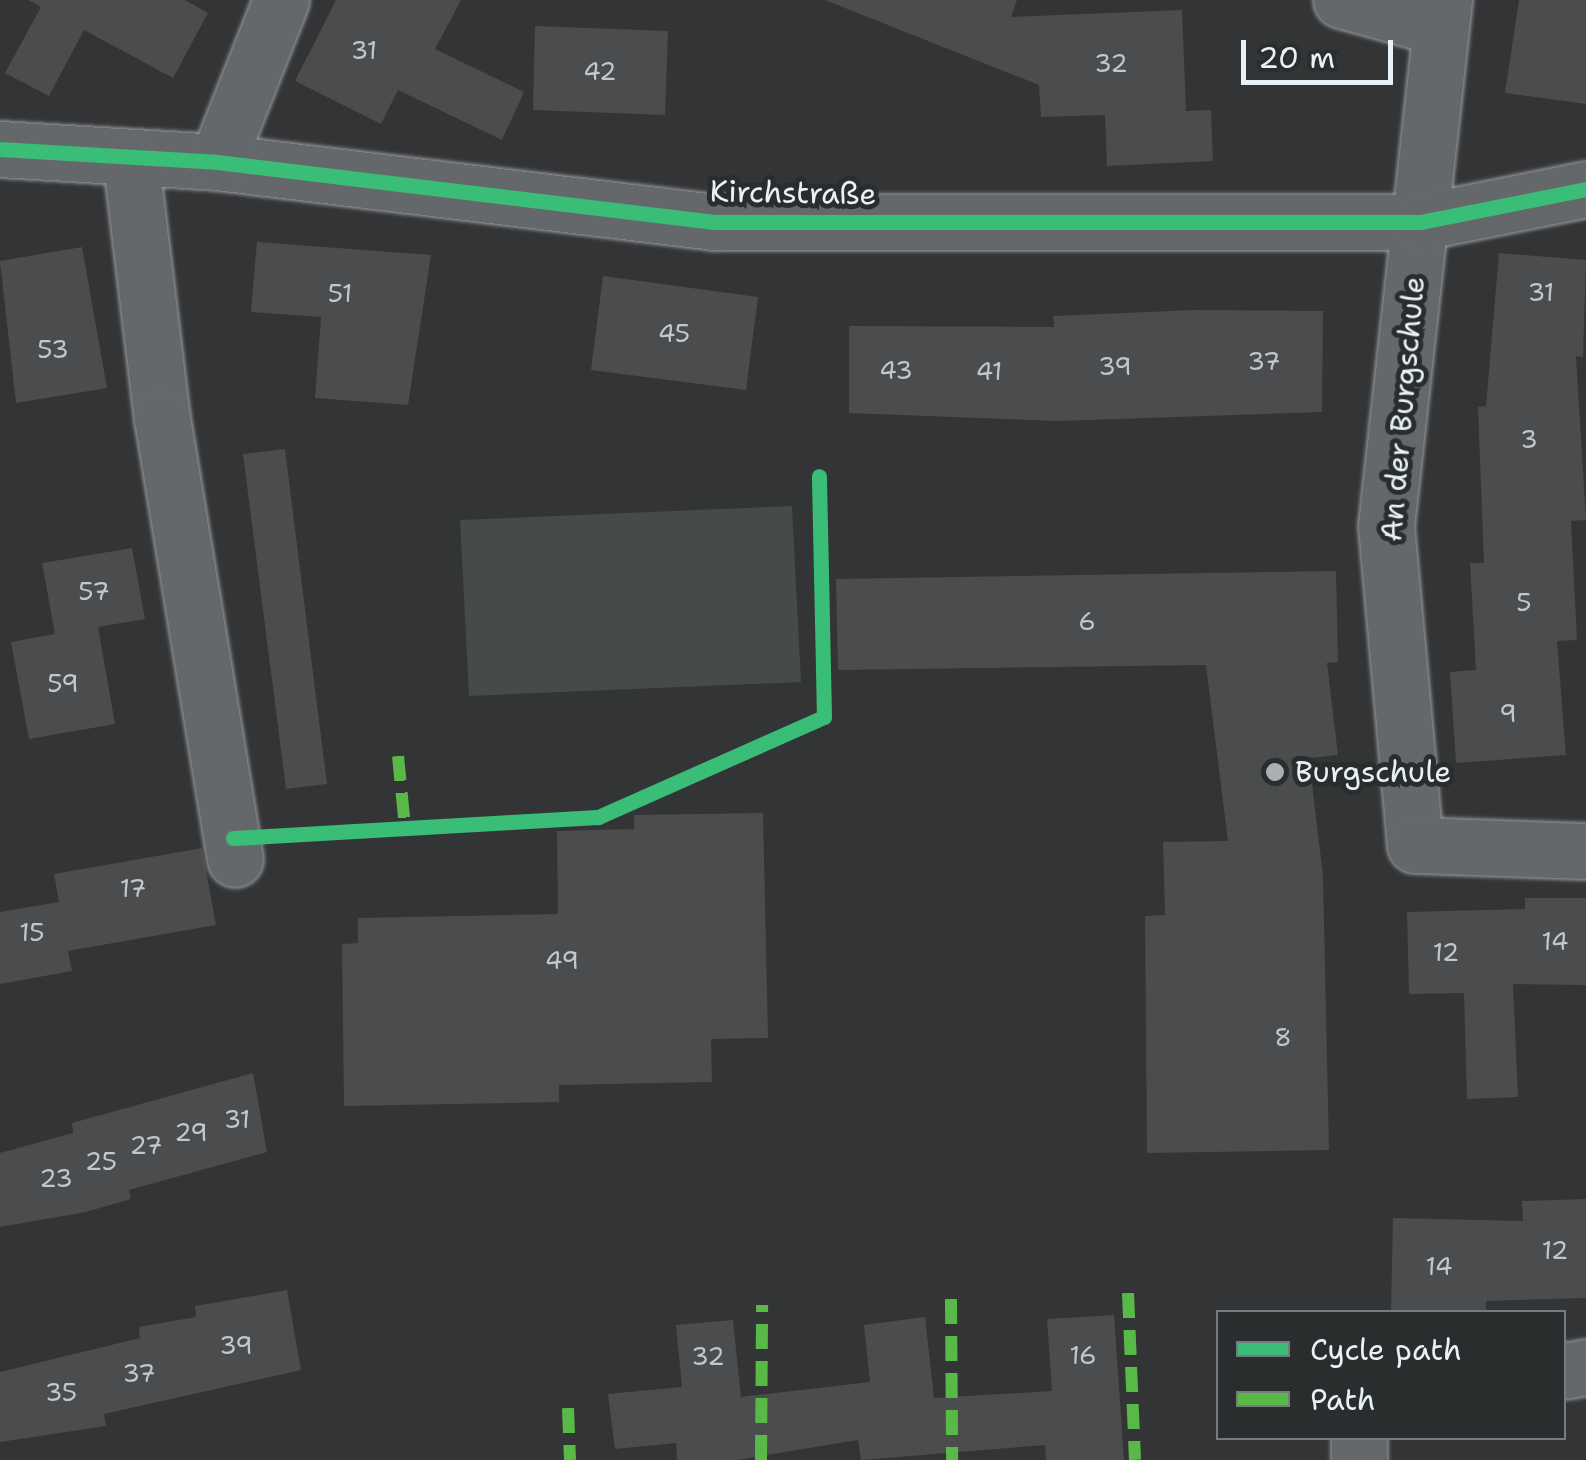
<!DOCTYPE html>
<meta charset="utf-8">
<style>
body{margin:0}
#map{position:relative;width:1586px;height:1460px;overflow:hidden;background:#333435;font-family:"Shantell Sans",sans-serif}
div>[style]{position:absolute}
.green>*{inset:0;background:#464a4b}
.building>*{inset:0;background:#4b4c4d}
.roads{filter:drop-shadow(0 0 2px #999b9e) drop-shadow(0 0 2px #999b9e)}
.minor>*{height:55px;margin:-27.5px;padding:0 27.5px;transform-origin:27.5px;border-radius:27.5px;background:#64686b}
.quiet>*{height:12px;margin-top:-6px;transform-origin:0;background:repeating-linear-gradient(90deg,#58b947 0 25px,transparent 0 37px)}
.cycleway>*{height:15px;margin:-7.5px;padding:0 7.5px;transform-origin:7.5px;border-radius:7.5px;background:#3abd76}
.dots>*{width:28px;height:28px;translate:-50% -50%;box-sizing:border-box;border:5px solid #2a2d2e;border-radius:50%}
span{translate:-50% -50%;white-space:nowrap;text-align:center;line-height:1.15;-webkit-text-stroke:10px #2a2d2e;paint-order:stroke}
.number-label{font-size:25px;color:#c1c8cd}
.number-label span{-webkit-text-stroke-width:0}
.street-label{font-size:30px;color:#e8f1f8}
.poi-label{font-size:30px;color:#e8f1f8}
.left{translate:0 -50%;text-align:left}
.legend{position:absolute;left:1216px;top:1310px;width:350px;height:130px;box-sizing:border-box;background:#2a2d2e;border:2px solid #767b7f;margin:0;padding:12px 18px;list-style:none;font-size:30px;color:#e8f1f8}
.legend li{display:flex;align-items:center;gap:20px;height:50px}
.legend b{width:50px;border:2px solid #767b7f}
.scale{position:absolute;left:1241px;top:40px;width:152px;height:45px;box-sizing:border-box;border:5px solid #e8f1f8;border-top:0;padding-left:12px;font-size:30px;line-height:35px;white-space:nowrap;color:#e8f1f8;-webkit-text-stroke:8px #2a2d2e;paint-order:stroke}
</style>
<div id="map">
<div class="green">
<div style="clip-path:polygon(792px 506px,801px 682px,469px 696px,460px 520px)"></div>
</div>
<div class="building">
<div style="clip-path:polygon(28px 0,185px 0,208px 13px,173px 78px,84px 30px,49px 96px,5px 73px,41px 7px)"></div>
<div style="clip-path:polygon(336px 0,461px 0,435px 49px,524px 92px,502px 140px,398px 90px,381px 124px,295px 81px)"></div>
<div style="clip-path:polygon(825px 0,1017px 0,1011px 17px,1182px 10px,1186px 111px,1211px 110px,1213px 161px,1107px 166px,1105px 115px,1041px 117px,1039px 85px)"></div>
<div style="clip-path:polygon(1519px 0,1586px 0,1586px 104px,1505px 93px)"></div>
<div style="clip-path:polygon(535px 26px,668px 31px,665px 115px,533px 110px)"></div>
<div style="clip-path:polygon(257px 242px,431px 255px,408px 405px,315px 398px,321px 317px,251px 312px)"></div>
<div style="clip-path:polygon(82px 247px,107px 388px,16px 403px,0 261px)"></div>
<div style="clip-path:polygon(1499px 253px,1586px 260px,1583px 357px,1576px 356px,1586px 520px,1571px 521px,1577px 640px,1557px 641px,1566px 755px,1456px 763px,1450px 672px,1476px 670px,1470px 563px,1484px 563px,1478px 407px,1486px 406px)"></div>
<div style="clip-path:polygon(603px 276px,758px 297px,746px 390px,591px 370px)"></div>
<div style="clip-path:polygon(1195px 310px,1323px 311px,1322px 412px,1058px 421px,849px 413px,849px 326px,1054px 327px,1053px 316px)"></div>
<div style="clip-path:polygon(285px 449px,327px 784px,286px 789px,243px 454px)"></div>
<div style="clip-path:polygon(132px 548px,145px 619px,98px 627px,115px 724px,29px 739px,11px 642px,55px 634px,42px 563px)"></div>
<div style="clip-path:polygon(1336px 571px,1338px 662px,1327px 663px,1338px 755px,1309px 758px,1323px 876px,1329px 1150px,1147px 1153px,1145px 916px,1165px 915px,1163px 842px,1228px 841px,1206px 665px,838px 670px,836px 579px)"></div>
<div style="clip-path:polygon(763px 813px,768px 1038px,711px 1039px,712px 1082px,559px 1085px,559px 1102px,344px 1106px,342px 944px,358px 943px,358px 918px,558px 914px,557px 831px,634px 829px,634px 815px)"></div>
<div style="clip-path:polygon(202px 848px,216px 925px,68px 951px,72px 971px,0 984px,0 912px,59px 902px,54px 874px)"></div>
<div style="clip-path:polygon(1525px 898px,1586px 898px,1586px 985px,1513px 984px,1518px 1097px,1467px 1099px,1464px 993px,1409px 994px,1407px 912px,1525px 909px)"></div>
<div style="clip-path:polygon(253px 1073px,267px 1152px,129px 1190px,131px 1199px,86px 1212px,0 1227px,0 1153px,73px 1133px,72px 1123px)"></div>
<div style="clip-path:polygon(1586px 1199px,1586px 1298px,1486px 1301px,1486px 1312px,1391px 1312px,1393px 1218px,1523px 1221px,1522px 1201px)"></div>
<div style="clip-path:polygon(287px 1290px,301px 1370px,104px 1414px,106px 1426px,0 1442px,0 1372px,140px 1338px,139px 1327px,196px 1317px,195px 1306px)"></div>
<div style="clip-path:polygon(1114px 1315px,1124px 1460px,1046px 1460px,1045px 1445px,861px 1460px,858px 1440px,737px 1460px,677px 1460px,676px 1443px,615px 1449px,608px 1394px,682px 1387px,676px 1325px,733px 1320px,741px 1397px,870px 1382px,864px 1325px,925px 1317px,934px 1398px,1052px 1391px,1047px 1319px)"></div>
</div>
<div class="roads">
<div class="minor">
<div style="left:1341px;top:0;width:102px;rotate:15.4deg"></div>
<div style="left:1444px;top:0;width:529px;rotate:96.29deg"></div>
<div style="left:1386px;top:526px;width:320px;rotate:84.8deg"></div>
<div style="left:1415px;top:845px;width:171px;rotate:2deg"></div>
<div style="left:0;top:149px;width:217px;rotate:3.4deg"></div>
<div style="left:217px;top:162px;width:501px;rotate:6.88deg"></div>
<div style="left:714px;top:222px;width:707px"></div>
<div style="left:1421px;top:222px;width:168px;rotate:-11.3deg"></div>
<div style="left:217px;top:162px;width:174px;rotate:-68.4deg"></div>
<div style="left:131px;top:163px;width:257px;rotate:83.1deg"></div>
<div style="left:162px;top:418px;width:447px;rotate:80.6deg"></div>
<div style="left:1564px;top:1371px;width:22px;rotate:-10deg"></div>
<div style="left:1359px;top:1438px;width:22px;rotate:90deg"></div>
</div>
</div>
<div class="quiet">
<div style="left:398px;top:756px;width:72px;rotate:84.4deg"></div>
<div style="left:1128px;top:1293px;width:167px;rotate:87.6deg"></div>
<div style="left:951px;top:1299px;width:161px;rotate:89.6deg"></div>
<div style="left:568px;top:1408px;width:52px;rotate:87.8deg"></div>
<div style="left:761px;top:1460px;width:155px;rotate:-89.6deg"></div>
</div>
<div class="cycleway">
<div style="left:0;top:149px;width:217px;rotate:3.4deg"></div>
<div style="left:217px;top:162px;width:501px;rotate:6.88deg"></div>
<div style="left:714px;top:222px;width:707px"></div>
<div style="left:1421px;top:222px;width:168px;rotate:-11.3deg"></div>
<div style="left:233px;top:838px;width:366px;rotate:-3.3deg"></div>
<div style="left:598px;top:817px;width:247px;rotate:-23.9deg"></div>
<div style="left:824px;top:717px;width:241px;rotate:-91.2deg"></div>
</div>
<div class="dots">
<div style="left:1275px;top:772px;background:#a9afb4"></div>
</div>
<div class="number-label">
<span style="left:364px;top:50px">31</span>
<span style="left:1111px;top:63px">32</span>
<span style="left:600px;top:71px">42</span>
<span style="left:1541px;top:292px">31</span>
<span style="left:340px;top:293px">51</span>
<span style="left:674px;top:333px">45</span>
<span style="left:53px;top:349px">53</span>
<span style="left:1264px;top:361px">37</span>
<span style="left:1115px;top:366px">39</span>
<span style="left:896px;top:370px">43</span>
<span style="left:989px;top:371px">41</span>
<span style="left:1529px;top:439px">3</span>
<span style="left:94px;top:591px">57</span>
<span style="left:1524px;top:602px">5</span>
<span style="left:1087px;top:621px">6</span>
<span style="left:63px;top:683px">59</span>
<span style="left:1508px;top:713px">9</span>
<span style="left:133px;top:888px">17</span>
<span style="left:32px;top:932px">15</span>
<span style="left:1555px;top:941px">14</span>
<span style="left:1446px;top:952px">12</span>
<span style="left:562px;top:960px">49</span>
<span style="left:1283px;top:1037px">8</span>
<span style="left:237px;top:1119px">31</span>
<span style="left:191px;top:1132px">29</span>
<span style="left:146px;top:1145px">27</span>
<span style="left:101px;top:1161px">25</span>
<span style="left:56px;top:1178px">23</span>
<span style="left:1555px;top:1250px">12</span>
<span style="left:1439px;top:1266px">14</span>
<span style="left:236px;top:1345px">39</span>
<span style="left:1083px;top:1355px">16</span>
<span style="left:708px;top:1356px">32</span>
<span style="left:139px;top:1373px">37</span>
<span style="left:61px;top:1392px">35</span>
</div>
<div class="street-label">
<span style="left:793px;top:193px;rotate:1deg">Kirchstraße</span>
<span style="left:1403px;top:409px;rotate:-85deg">An der Burgschule</span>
</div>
<div class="poi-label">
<span class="left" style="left:1295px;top:772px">Burgschule</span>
</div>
<ul class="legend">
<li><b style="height:12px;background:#3abd76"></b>Cycle path</li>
<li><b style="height:12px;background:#58b947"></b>Path</li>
</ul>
<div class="scale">20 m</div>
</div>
